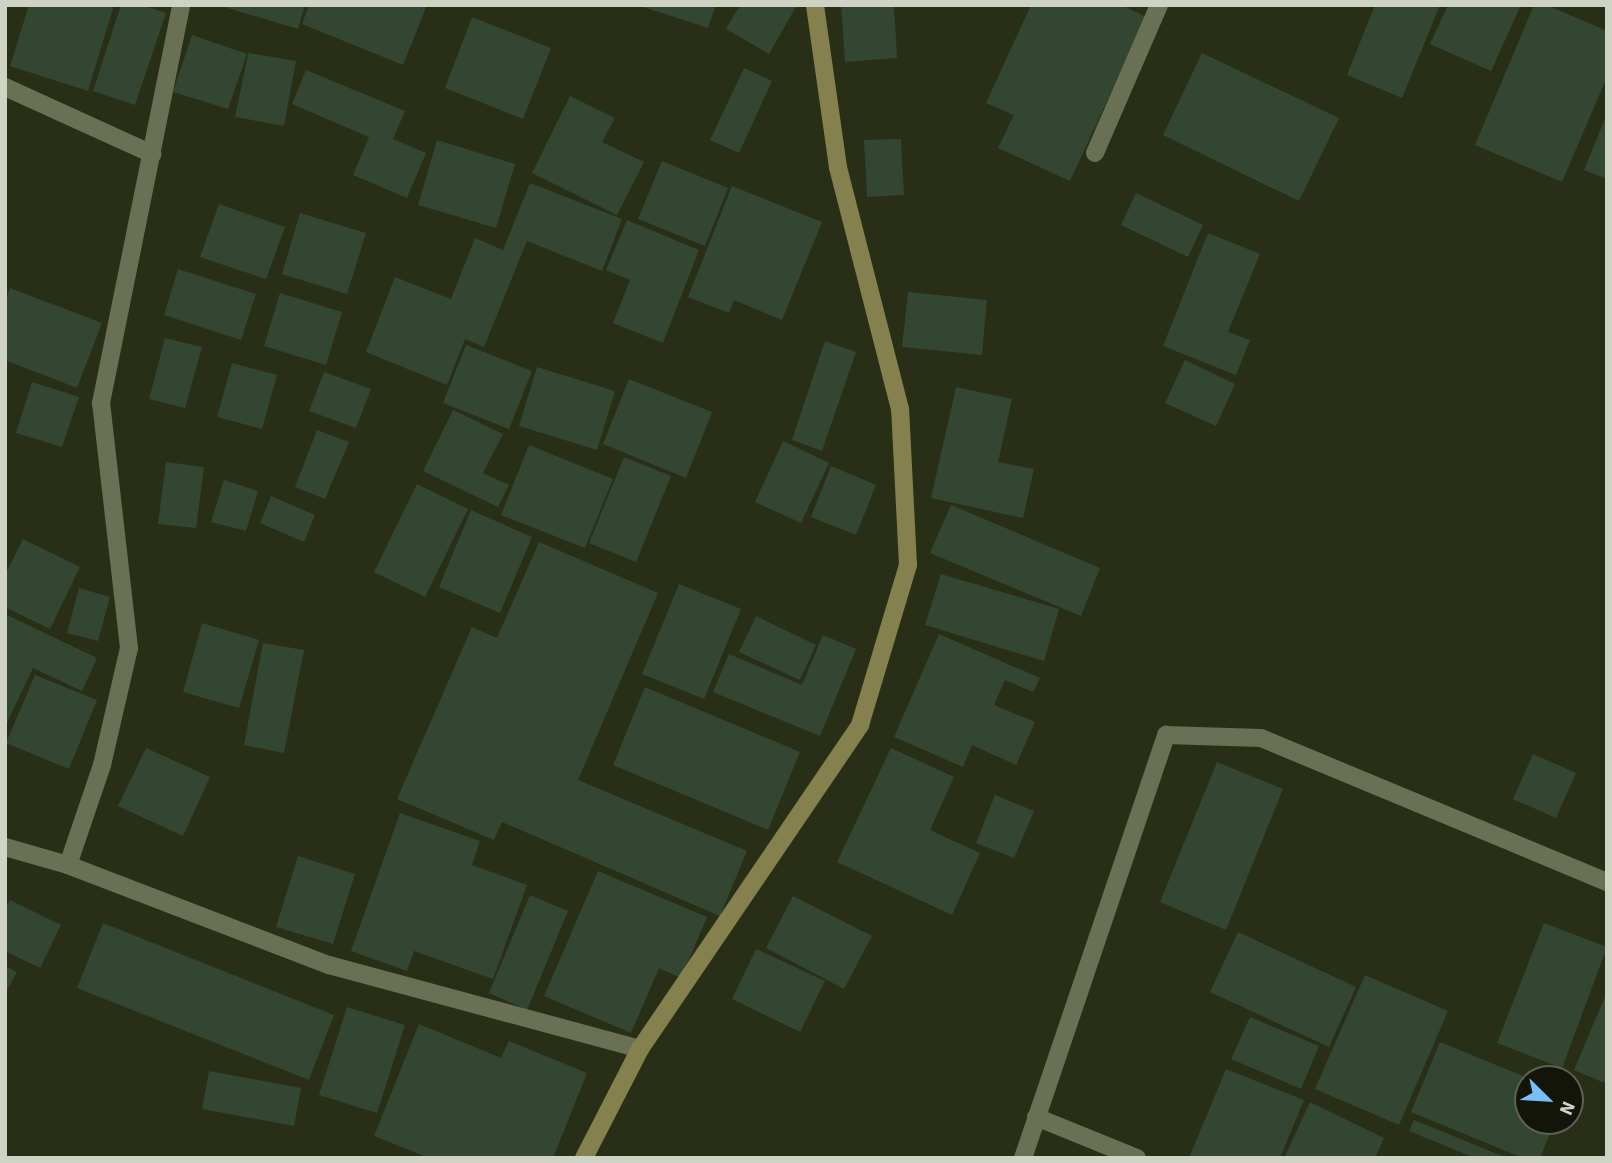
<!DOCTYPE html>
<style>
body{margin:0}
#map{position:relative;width:1612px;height:1163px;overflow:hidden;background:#292f16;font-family:"Source Sans 3",sans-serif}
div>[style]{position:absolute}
.building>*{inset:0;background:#334632}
.street>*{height:18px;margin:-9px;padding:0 9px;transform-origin:9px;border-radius:9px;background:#697054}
.secondary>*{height:18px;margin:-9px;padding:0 9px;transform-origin:9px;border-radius:9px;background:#84814f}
span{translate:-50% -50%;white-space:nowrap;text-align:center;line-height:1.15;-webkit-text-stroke:6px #13150b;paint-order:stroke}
.frame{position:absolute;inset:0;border:7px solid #cfd3c4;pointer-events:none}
.north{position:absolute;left:1514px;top:1065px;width:70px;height:70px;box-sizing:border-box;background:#13150b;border:2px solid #5e6155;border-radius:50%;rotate:114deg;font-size:19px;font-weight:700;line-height:28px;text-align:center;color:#cfd3c4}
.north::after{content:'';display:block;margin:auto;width:24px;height:32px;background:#77bff7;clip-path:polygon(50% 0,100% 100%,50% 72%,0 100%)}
</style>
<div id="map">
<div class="building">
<div style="clip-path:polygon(29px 5px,114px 5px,88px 91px,10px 66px)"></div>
<div style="clip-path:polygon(121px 5px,142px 5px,166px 13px,135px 105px,93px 91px)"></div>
<div style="clip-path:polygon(218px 5px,305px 5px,298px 29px)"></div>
<div style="clip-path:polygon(309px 5px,427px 5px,403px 65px,302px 24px)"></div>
<div style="clip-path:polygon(637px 5px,716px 5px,708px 28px)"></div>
<div style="clip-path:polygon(740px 5px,797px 5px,769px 54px,726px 29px)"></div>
<div style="clip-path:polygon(841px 5px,894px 5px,897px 58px,845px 62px)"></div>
<div style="clip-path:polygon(1031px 5px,1122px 5px,1146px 17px,1070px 181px,998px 148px,1014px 115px,986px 103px)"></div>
<div style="clip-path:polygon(1375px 5px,1440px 5px,1402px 98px,1347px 75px)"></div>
<div style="clip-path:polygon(1448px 5px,1521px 5px,1491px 71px,1430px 44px)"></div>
<div style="clip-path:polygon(1534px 5px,1547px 5px,1607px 31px,1607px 77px,1562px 182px,1475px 145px)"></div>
<div style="clip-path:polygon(472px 17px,551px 48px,523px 119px,445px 88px)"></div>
<div style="clip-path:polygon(192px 35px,247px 54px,228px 109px,173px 92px)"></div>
<div style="clip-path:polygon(249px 50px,249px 53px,296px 61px,284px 126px,235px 117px)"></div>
<div style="clip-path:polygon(1202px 53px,1339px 118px,1299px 201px,1163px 135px)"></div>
<div style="clip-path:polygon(744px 68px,772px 81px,739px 153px,710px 140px)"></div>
<div style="clip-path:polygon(306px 70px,405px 111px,393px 139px,426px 153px,407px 198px,353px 175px,369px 137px,292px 104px)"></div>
<div style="clip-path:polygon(570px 96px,615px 118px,602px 142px,644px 162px,617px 215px,532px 173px)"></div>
<div style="clip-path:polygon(1607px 114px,1607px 179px,1584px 170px)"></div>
<div style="clip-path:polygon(901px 139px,904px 195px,867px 197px,864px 140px)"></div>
<div style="clip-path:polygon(437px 140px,515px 164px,496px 228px,418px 205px)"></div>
<div style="clip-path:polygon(662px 161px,728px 188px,705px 246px,638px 219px)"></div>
<div style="clip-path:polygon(530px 183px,622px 219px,602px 271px,527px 241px,484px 347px,465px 339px,447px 385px,366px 352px,395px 277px,451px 299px,475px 238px,503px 250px)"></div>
<div style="clip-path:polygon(732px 186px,822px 222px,782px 320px,734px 300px,729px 313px,688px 297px)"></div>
<div style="clip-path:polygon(1136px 193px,1203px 225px,1188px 257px,1121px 225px)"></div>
<div style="clip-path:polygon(219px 204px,285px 227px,266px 279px,200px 257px)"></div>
<div style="clip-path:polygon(300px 213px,366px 233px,347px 294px,282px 274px)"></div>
<div style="clip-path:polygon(627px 220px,699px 250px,663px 343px,613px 323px,630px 280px,606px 270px)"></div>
<div style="clip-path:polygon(1208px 233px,1260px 254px,1228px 332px,1250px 340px,1236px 375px,1163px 346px)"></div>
<div style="clip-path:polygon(178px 269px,256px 294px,241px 340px,164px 315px)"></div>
<div style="clip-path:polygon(10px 288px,102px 323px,77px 388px,5px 360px,5px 302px)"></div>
<div style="clip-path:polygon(908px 292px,987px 300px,982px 355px,902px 347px)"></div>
<div style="clip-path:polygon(280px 293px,342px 312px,326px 365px,264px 346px)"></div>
<div style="clip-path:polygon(165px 338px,202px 347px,185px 408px,149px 399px)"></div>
<div style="clip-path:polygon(825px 341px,856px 352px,822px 451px,792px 440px)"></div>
<div style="clip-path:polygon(466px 345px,532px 371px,509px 429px,443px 403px)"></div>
<div style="clip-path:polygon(1185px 360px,1235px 384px,1216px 426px,1165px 403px)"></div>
<div style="clip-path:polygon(232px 363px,277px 375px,262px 429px,217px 417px)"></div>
<div style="clip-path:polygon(537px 367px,615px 391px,597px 450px,519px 426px)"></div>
<div style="clip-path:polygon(324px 372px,371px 389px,356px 428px,309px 411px)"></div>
<div style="clip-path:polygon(629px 379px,712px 412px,686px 478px,603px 444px)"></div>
<div style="clip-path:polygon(32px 382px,79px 397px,62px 447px,16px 433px)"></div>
<div style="clip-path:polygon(956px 387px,1012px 399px,998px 462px,1034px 469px,1023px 518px,931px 498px)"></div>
<div style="clip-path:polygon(453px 410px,503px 434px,483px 473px,509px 485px,498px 507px,423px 471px)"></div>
<div style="clip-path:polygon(317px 430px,349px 442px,325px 499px,295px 487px)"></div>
<div style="clip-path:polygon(783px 441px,829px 463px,801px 523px,755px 502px)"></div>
<div style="clip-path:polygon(529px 445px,613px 479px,585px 548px,501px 515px)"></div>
<div style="clip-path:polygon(624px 457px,671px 476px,636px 562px,589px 543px)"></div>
<div style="clip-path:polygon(166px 462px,204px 467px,196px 528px,158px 524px)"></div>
<div style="clip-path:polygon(831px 466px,876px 485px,856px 535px,811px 517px)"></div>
<div style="clip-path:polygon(224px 480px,258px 491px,246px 531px,211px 522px)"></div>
<div style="clip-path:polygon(417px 484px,468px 509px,425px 597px,374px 572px)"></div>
<div style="clip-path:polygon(271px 496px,315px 515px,304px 542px,260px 523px)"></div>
<div style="clip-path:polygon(951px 505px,1100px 568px,1081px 616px,930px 553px)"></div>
<div style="clip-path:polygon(471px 510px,532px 537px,500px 613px,439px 587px)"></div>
<div style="clip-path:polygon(23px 539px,80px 567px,50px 629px,5px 607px,5px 575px)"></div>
<div style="clip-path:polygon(539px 542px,658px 593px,578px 780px,747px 851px,720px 916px,502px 822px,494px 840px,397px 799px,472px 627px,497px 638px)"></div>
<div style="clip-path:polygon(941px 574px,1059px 609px,1044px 661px,925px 625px)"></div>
<div style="clip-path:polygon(679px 584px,741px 609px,704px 699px,642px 674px)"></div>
<div style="clip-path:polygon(79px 588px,110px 597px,98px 641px,67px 633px)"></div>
<div style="clip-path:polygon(5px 614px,97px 658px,82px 691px,33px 668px,5px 727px)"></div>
<div style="clip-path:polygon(756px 616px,816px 645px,800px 680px,739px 652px)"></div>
<div style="clip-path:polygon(202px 623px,259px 640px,239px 708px,183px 692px)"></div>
<div style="clip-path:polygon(939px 634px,1040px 678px,1033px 692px,1005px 680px,994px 705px,1035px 722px,1016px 765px,972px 745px,963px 767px,894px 737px)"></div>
<div style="clip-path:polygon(823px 635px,856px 649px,820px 736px,713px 692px,729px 654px,802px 685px)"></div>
<div style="clip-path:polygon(263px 643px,304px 650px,284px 753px,244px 745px)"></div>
<div style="clip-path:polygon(35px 675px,97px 700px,69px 769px,6px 743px)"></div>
<div style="clip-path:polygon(645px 687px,800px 752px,768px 830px,613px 765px)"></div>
<div style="clip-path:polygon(146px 748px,210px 777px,183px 836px,118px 806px)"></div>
<div style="clip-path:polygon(891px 748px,954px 777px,930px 830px,980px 853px,952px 915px,837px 862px)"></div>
<div style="clip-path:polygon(1533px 754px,1576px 773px,1556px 818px,1513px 799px)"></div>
<div style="clip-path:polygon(1217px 762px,1283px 789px,1226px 930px,1160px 902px)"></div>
<div style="clip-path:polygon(995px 795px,1034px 811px,1014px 858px,976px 843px)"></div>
<div style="clip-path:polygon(400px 813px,480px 841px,472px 865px,527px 885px,493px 979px,414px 951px,407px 971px,351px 951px)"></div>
<div style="clip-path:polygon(298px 856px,355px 874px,333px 944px,276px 927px)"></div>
<div style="clip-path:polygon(598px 871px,707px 917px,681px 978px,659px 968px,631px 1033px,544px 996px)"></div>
<div style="clip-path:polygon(530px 895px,568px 911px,527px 1010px,489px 993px)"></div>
<div style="clip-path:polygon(793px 896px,872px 936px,844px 989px,766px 948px)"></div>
<div style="clip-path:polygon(10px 900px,61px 925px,40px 968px,5px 951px,5px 909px)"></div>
<div style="clip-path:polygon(103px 923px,334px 1015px,309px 1080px,77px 988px)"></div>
<div style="clip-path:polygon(1544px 923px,1607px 947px,1562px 1068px,1497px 1043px)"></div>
<div style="clip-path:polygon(1238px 932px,1356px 987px,1329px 1047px,1210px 992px)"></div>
<div style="clip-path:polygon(756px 949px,825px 981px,800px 1032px,732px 999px)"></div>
<div style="clip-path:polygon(5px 966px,17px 972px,5px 994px)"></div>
<div style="clip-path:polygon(1365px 975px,1448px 1011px,1399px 1125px,1315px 1089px)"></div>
<div style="clip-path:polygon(1607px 992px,1607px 1084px,1574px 1070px)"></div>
<div style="clip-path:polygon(347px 1007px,405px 1025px,377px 1113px,319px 1095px)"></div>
<div style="clip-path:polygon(1250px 1017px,1319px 1046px,1301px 1089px,1231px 1059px)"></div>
<div style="clip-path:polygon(419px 1024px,501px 1058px,509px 1041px,587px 1073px,553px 1158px,429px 1158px,374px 1136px)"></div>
<div style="clip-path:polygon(1440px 1042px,1528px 1078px,1528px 1121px,1555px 1121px,1540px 1158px,1523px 1158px,1411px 1112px)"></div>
<div style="clip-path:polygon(1226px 1069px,1304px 1100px,1280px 1158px,1189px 1158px)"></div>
<div style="clip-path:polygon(209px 1071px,301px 1088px,294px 1126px,202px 1109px)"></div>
<div style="clip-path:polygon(1310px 1102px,1384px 1138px,1375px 1158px,1284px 1158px)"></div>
<div style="clip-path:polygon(1414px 1120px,1507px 1158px,1475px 1158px,1409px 1131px)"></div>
</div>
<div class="street">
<div style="left:5px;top:87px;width:162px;rotate:24.5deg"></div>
<div style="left:1095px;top:153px;width:161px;rotate:-66.6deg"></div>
<div style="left:5px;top:847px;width:66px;rotate:15.9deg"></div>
<div style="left:68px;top:865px;width:106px;rotate:-71.2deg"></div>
<div style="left:102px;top:765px;width:120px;rotate:-77deg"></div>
<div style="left:129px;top:648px;width:247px;rotate:-96.5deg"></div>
<div style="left:101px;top:403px;width:406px;rotate:-78.6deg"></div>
<div style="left:68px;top:865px;width:280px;rotate:21deg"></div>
<div style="left:329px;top:965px;width:322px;rotate:15.1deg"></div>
<div style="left:1036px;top:1117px;width:109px;rotate:22.1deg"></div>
<div style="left:1023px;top:1158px;width:447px;rotate:-71.3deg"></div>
<div style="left:1166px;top:735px;width:95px;rotate:1.8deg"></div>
<div style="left:1261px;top:738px;width:375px;rotate:22.6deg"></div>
</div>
<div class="secondary">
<div style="left:584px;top:1158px;width:123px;rotate:-62.8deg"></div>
<div style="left:640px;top:1049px;width:392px;rotate:-55.8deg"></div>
<div style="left:860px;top:725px;width:167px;rotate:-73.3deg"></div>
<div style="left:908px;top:565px;width:156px;rotate:-92.9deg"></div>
<div style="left:900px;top:409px;width:250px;rotate:-104.4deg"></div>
<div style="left:838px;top:167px;width:164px;rotate:-98.1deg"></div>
</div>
<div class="frame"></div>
<div class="north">N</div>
</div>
